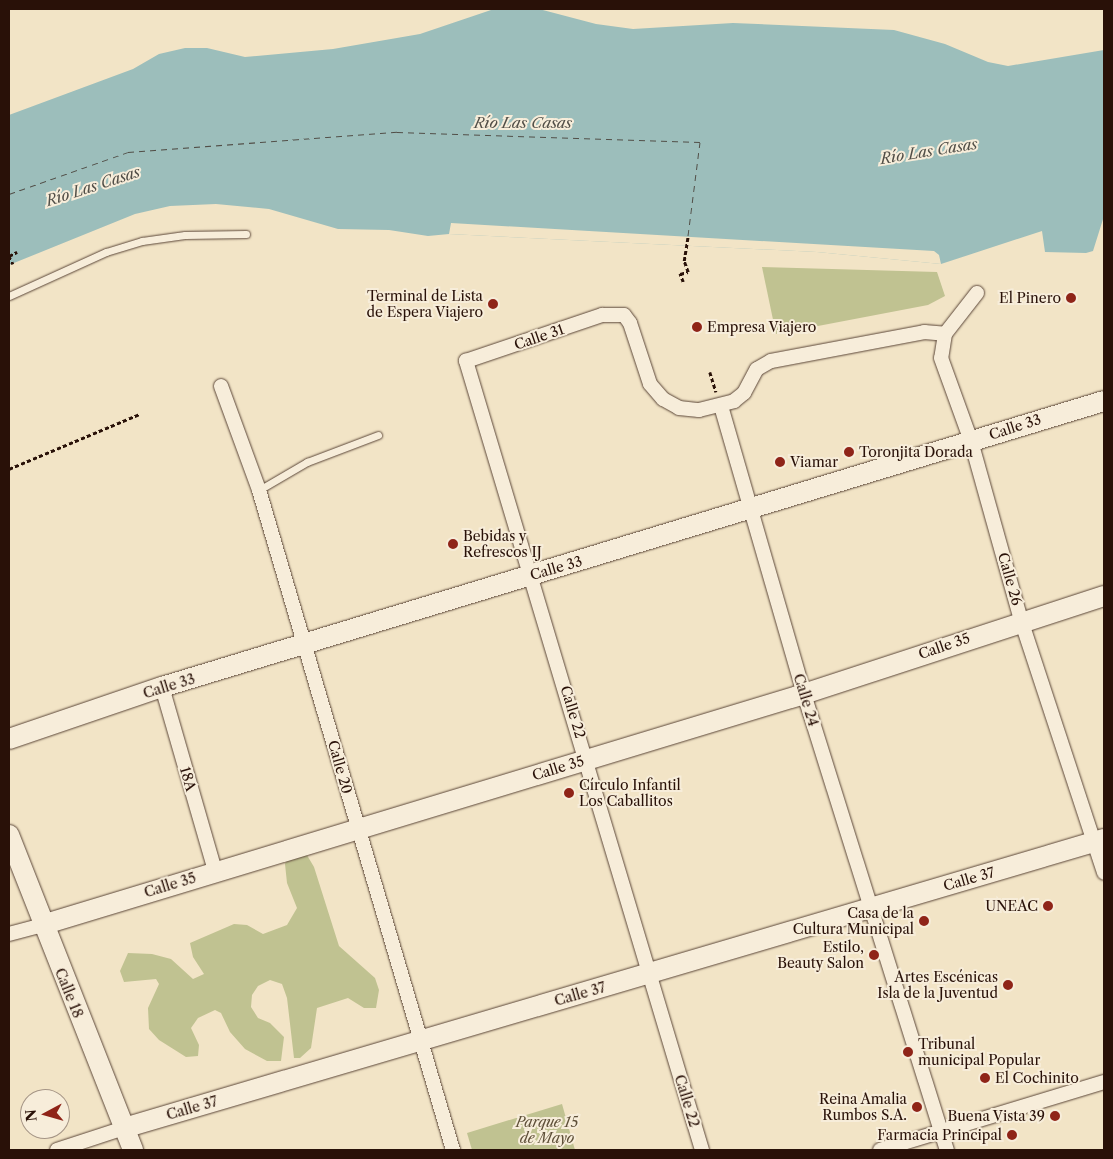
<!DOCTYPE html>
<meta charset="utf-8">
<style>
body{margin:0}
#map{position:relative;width:1113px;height:1159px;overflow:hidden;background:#f2e4c6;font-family:"Libre Caslon Text",serif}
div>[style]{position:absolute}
.green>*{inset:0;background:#c0c291}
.water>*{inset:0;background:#9cbebb}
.pier>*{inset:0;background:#f2e4c6}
.ferry>*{height:1px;margin-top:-0.5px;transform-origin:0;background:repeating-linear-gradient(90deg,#514e47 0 6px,transparent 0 11px)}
.path>*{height:2.5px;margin-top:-1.25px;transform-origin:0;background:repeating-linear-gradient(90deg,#291108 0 4px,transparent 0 6.5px)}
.roads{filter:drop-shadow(0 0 1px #5b4638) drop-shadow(0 0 1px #5b4638)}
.lane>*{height:7px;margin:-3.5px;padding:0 3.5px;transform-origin:3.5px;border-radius:3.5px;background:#f7edda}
.street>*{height:14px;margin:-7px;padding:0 7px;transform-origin:7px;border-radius:7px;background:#f7edda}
.secondary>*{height:20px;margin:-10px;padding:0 10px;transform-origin:10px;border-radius:10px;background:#f7edda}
.dots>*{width:14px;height:14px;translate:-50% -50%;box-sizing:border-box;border:2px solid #f7edda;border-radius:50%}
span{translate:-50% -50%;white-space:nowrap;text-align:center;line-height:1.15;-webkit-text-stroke:4px #f7edda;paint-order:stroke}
.poi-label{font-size:14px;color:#291108}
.right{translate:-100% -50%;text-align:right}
.left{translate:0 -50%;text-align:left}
.street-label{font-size:14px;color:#291108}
.park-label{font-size:14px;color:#5e4f38;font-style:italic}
.water-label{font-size:15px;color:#514e47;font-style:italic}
.frame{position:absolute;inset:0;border:10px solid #291108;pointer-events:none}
.north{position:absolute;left:20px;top:1089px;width:50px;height:50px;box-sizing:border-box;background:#f7edda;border:1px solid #a59586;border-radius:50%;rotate:264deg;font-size:14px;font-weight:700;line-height:20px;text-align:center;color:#291108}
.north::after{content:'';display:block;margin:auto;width:18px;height:22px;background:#8f2418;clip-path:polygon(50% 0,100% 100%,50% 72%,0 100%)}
</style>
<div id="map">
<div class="green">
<div style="clip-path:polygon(762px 267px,937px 272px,945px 296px,928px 305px,776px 334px)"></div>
<div style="clip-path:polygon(301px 845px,314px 867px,339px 946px,375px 978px,379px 990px,376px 1008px,364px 1008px,348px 998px,317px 1008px,311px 1048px,300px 1058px,294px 1058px,287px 998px,282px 984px,270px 980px,258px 986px,252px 995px,251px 1007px,258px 1018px,270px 1023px,284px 1037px,281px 1061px,267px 1061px,245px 1049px,230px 1032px,221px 1013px,215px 1010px,198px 1018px,191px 1028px,199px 1045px,198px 1056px,186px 1057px,159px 1040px,149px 1029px,148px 1008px,159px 984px,156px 979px,124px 982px,120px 971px,128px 953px,152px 954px,171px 959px,193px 979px,204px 974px,193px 957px,190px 943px,234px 924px,247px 925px,263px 934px,287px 925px,297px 908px,287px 883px,285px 864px,290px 852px)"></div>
<div style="clip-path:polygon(562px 1104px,575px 1150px,472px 1150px,467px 1133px)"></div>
</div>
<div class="water">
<div style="clip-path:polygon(494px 9px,539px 9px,596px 24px,633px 29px,733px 23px,894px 30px,945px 44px,988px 62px,1008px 66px,1104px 50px,1104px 216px,1093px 251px,1086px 253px,1045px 252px,1042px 231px,941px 264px,817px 252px,449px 234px,428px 236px,389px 230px,338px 229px,269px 209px,216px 204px,170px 206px,135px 214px,9px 265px,9px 115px,133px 69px,159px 54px,185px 48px,207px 48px,245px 57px,333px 49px,420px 34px)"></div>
</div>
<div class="pier">
<div style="clip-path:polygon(451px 223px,934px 251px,939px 255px,941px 264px,817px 252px,449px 234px)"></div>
</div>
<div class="ferry">
<div style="left:9px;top:194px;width:126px;rotate:-19.4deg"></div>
<div style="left:128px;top:152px;width:270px;rotate:-4.3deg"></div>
<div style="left:397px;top:132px;width:303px;rotate:1.9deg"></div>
<div style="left:700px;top:142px;width:95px;rotate:97.3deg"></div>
</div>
<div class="path">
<div style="left:9px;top:256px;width:9px;rotate:-27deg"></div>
<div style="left:9px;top:256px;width:9px;rotate:63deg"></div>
<div style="left:683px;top:282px;width:9px;rotate:-111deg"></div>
<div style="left:680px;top:274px;width:8px;rotate:-14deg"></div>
<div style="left:688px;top:272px;width:12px;rotate:-110deg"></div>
<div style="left:684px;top:261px;width:25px;rotate:-81deg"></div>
<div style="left:710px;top:372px;width:21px;rotate:73deg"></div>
<div style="left:9px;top:469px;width:142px;rotate:-22.8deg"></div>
</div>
<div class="roads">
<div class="lane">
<div style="left:9px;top:296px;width:107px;rotate:-24.4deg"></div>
<div style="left:106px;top:252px;width:38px;rotate:-17deg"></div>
<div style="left:142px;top:241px;width:43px;rotate:-7.9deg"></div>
<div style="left:185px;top:235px;width:61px;rotate:-0.9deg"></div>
<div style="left:259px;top:490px;width:56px;rotate:-30.3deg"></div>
<div style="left:307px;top:462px;width:76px;rotate:-20.8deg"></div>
</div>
<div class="street">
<div style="left:977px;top:293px;width:52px;rotate:128deg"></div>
<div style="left:945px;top:334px;width:24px;rotate:99deg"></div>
<div style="left:941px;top:358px;width:88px;rotate:70.1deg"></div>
<div style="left:971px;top:441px;width:186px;rotate:74.4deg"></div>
<div style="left:1021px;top:620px;width:266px;rotate:71.8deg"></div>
<div style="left:221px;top:386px;width:111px;rotate:69.9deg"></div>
<div style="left:259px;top:490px;width:688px;rotate:73.62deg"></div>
<div style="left:721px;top:406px;width:300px;rotate:73.9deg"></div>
<div style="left:804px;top:694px;width:478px;rotate:72.6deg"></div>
<div style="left:162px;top:687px;width:191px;rotate:73.9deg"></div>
<div style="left:9px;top:934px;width:34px;rotate:-15deg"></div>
<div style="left:57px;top:1150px;width:71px;rotate:-18.2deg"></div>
<div style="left:702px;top:1150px;width:824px;rotate:-106.65deg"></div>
<div style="left:466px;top:361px;width:144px;rotate:-18.7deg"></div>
<div style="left:602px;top:315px;width:22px"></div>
<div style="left:624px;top:315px;width:10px;rotate:53deg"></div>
<div style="left:630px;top:323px;width:64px;rotate:71.8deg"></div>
<div style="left:650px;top:384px;width:20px;rotate:49deg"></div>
<div style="left:663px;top:399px;width:18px;rotate:29deg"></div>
<div style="left:679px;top:408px;width:20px;rotate:6deg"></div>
<div style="left:699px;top:410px;width:36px;rotate:-14deg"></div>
<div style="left:734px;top:401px;width:13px;rotate:-39deg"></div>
<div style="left:744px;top:393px;width:27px;rotate:-62deg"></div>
<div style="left:757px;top:369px;width:16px;rotate:-30deg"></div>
<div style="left:771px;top:361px;width:156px;rotate:-10.7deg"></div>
<div style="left:924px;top:332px;width:21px;rotate:5deg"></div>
<div style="left:880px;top:1150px;width:234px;rotate:-16.9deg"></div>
</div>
<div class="secondary">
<div style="left:9px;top:739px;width:162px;rotate:-18.8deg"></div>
<div style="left:162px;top:687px;width:984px;rotate:-16.89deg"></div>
<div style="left:9px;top:835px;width:339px;rotate:68.5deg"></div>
<div style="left:42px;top:925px;width:796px;rotate:-16.86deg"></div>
<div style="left:804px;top:694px;width:316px;rotate:-18.1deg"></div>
<div style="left:124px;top:1128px;width:1022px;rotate:-16.43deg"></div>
</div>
</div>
<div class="dots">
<div style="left:1071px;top:298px;background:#8f2418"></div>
<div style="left:493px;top:304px;background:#8f2418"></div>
<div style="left:697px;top:327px;background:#8f2418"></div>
<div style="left:849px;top:452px;background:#8f2418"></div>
<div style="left:780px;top:462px;background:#8f2418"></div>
<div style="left:453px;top:544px;background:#8f2418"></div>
<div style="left:569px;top:793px;background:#8f2418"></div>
<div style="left:1048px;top:906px;background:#8f2418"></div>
<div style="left:924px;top:921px;background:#8f2418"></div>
<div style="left:874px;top:955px;background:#8f2418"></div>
<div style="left:1008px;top:985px;background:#8f2418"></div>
<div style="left:908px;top:1052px;background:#8f2418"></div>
<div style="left:985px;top:1078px;background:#8f2418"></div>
<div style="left:917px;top:1107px;background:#8f2418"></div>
<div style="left:1055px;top:1116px;background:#8f2418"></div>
<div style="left:1012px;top:1135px;background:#8f2418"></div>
</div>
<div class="poi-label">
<span class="right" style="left:483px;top:304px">Terminal de Lista<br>de Espera Viajero</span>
<span class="right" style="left:1061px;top:298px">El Pinero</span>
<span class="left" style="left:707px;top:327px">Empresa Viajero</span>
<span class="left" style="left:859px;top:452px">Toronjita Dorada</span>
<span class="left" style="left:790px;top:462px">Viamar</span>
<span class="left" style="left:463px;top:544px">Bebidas y<br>Refrescos IJ</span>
<span class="left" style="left:579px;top:793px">Círculo Infantil<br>Los Caballitos</span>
<span class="right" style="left:1038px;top:906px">UNEAC</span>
<span class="right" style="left:914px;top:921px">Casa de la<br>Cultura Municipal</span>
<span class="right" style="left:864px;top:955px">Estilo,<br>Beauty Salon</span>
<span class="right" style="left:998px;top:985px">Artes Escénicas<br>Isla de la Juventud</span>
<span class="left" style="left:918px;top:1052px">Tribunal<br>municipal Popular</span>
<span class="left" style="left:995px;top:1078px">El Cochinito</span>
<span class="right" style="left:907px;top:1107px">Reina Amalia<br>Rumbos S.A.</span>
<span class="right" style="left:1045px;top:1116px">Buena Vista 39</span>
<span class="right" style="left:1002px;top:1135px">Farmacia Principal</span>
</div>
<div class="street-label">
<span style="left:539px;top:337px;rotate:-19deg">Calle 31</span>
<span style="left:1015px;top:427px;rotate:-18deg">Calle 33</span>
<span style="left:556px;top:568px;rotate:-16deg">Calle 33</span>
<span style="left:1010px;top:579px;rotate:74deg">Calle 26</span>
<span style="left:944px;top:646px;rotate:-19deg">Calle 35</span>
<span style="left:169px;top:686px;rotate:-17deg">Calle 33</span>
<span style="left:806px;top:700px;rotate:73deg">Calle 24</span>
<span style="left:573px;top:712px;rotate:73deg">Calle 22</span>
<span style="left:340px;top:767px;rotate:74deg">Calle 20</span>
<span style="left:558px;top:768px;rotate:-17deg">Calle 35</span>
<span style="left:188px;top:779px;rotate:74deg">18A</span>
<span style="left:969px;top:879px;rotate:-16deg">Calle 37</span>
<span style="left:170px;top:885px;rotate:-17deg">Calle 35</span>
<span style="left:69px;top:993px;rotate:68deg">Calle 18</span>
<span style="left:580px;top:994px;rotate:-16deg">Calle 37</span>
<span style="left:687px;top:1101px;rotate:73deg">Calle 22</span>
<span style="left:192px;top:1108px;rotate:-16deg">Calle 37</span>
</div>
<div class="park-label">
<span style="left:547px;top:1130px">Parque 15<br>de Mayo</span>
</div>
<div class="water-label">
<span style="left:523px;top:123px">Río Las Casas</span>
<span style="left:929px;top:151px;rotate:-9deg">Río Las Casas</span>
<span style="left:93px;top:186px;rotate:-18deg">Río Las Casas</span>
</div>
<div class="frame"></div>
<div class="north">N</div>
</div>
